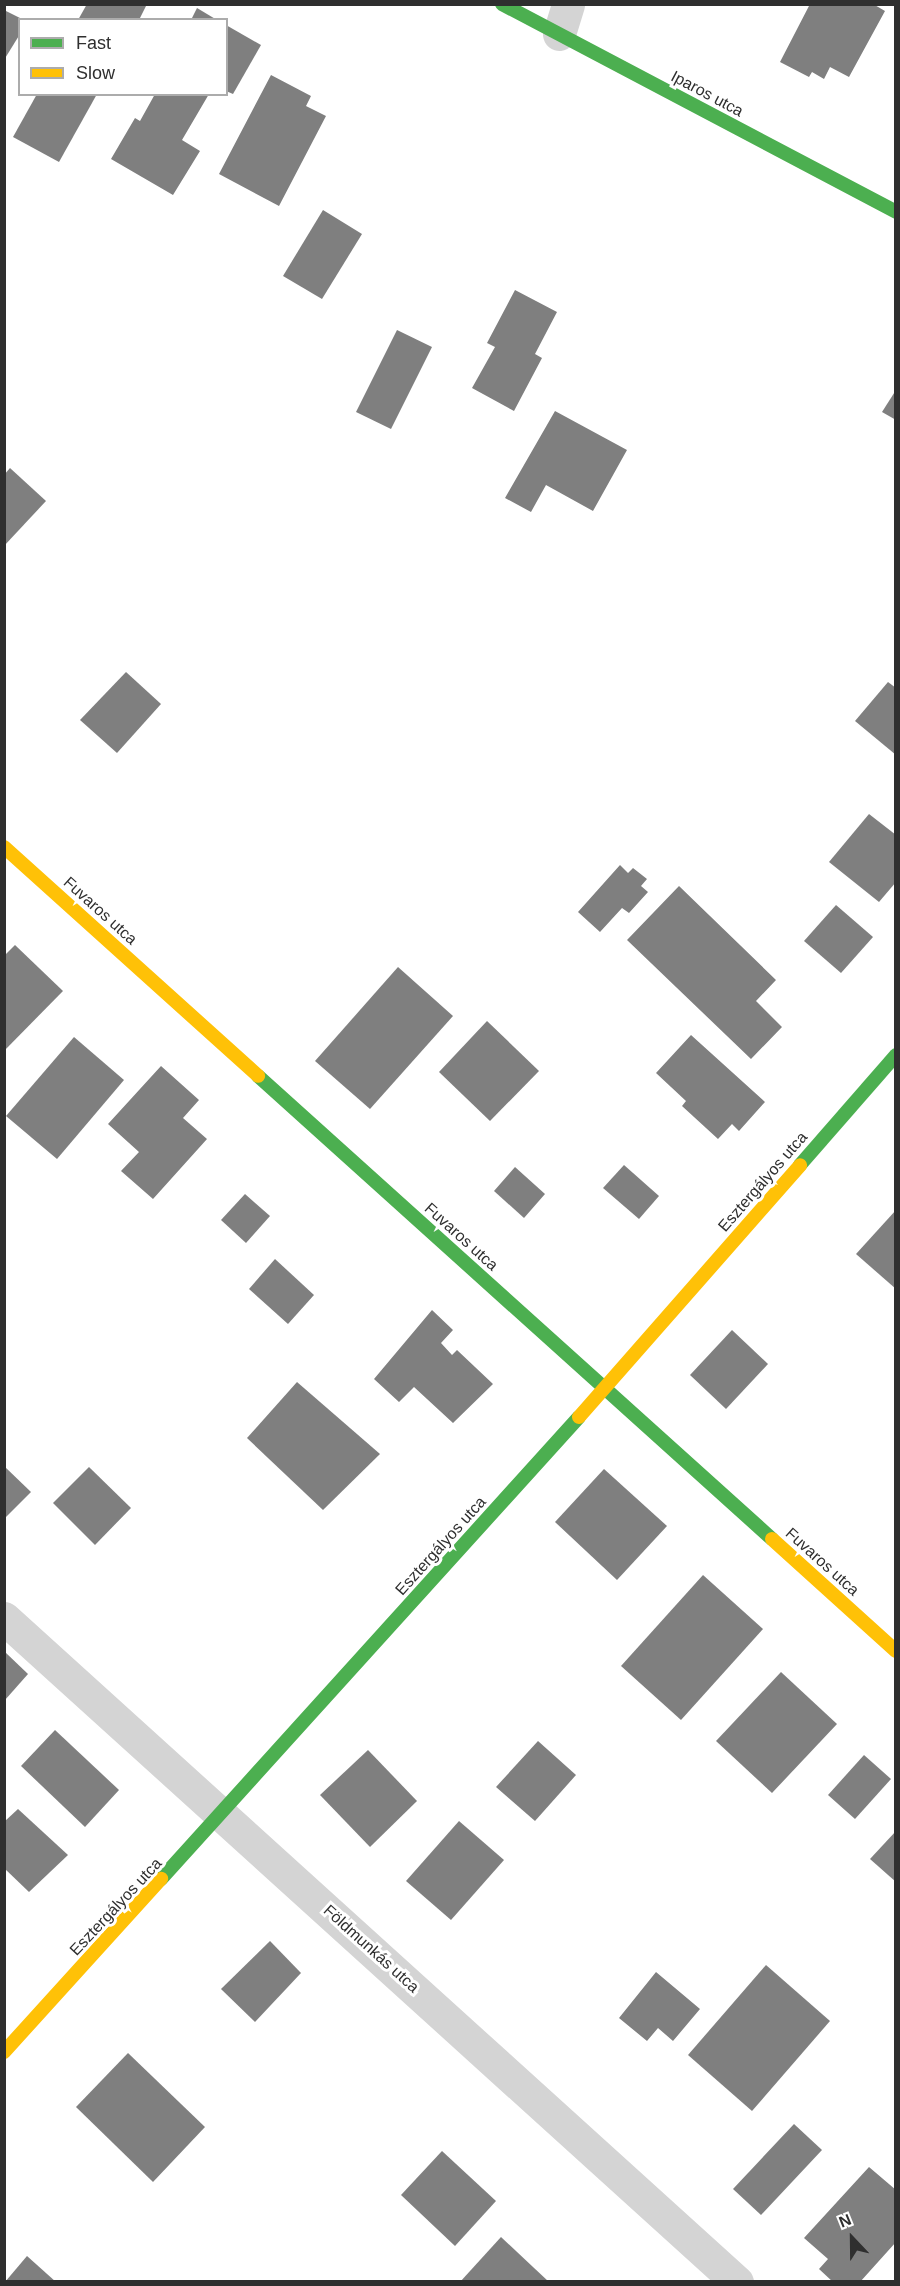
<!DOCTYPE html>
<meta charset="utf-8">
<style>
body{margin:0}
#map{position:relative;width:900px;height:2286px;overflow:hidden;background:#fff;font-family:Helvetica,sans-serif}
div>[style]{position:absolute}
.building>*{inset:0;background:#7f7f7f}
.street>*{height:33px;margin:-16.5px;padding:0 16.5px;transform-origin:16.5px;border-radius:16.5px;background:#d4d4d4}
.fast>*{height:14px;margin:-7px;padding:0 7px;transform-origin:7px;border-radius:7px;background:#4caf50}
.slow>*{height:14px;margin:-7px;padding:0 7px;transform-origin:7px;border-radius:7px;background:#ffc107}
span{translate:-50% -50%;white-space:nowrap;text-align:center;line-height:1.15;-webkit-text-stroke:6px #fff;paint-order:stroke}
.street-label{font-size:16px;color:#2f2f2f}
.frame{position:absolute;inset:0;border:6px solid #2f2f2f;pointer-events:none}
.legend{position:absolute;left:18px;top:18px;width:210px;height:78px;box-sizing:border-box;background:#fff;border:2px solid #acacac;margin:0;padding:8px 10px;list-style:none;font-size:18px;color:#2f2f2f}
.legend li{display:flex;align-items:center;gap:12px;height:30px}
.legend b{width:30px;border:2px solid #acacac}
.north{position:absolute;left:822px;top:2208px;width:60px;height:60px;-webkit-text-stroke:4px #fff;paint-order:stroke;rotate:338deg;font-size:16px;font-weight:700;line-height:24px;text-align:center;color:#2f2f2f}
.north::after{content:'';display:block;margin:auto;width:21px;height:27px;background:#2f2f2f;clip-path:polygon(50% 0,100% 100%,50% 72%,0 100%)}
</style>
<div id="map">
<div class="building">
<div style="clip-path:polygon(87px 4px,147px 4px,139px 20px,78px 20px)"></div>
<div style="clip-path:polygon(810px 4px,873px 4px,885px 11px,849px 77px,830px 67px,824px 79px,812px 72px,809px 77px,780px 62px)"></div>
<div style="clip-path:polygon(197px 8px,217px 20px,191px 20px)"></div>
<div style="clip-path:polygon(4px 10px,20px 18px,20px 34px,4px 60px)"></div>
<div style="clip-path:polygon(226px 25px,261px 45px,233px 94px,226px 91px)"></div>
<div style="clip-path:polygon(271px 75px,311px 96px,306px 106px,326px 116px,279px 206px,219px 174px)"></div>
<div style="clip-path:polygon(37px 94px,97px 94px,59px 162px,13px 137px)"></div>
<div style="clip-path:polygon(155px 94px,209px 94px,182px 140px,200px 151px,173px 195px,111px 159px,135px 118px,140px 121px)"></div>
<div style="clip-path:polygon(323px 210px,362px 234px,322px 299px,283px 276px)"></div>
<div style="clip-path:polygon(515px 290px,557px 312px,535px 354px,542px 358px,514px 411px,472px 388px,495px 347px,487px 343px)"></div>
<div style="clip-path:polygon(397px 330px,432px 347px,391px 429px,356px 412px)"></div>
<div style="clip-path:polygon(896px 390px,896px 420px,882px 412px)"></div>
<div style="clip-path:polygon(555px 411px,627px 450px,593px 511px,546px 485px,531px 512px,505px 498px)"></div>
<div style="clip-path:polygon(10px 468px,46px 501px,4px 546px,4px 475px)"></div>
<div style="clip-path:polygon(126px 672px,161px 704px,117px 753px,80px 720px)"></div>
<div style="clip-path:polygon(888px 682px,896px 688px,896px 755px,855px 721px)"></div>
<div style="clip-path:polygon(869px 814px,896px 835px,896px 882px,879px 902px,829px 862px)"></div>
<div style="clip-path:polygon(620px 865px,628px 873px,633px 868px,647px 879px,641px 886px,648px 892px,629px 913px,622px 908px,600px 932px,578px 912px)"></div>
<div style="clip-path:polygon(679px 886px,776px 980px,756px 1001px,782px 1027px,751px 1059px,627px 940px)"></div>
<div style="clip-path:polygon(836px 905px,873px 937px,841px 973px,804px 941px)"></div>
<div style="clip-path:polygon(15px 945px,63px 991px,4px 1051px,4px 956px)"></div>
<div style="clip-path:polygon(398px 967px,453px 1016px,370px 1109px,315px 1061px)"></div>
<div style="clip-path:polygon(487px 1021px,539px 1071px,490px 1121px,439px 1072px)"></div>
<div style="clip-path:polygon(691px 1035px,765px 1102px,739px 1131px,732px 1124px,718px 1139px,682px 1106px,686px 1101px,656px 1073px)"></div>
<div style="clip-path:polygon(74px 1037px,124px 1080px,57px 1159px,6px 1116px)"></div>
<div style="clip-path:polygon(161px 1066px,199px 1100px,183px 1118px,207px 1139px,153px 1199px,121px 1171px,139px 1152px,108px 1124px)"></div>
<div style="clip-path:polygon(624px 1165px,659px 1196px,639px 1219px,603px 1188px)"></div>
<div style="clip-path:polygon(515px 1167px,545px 1194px,524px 1218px,494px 1191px)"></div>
<div style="clip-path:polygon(245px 1194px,270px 1216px,246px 1243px,221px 1220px)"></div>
<div style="clip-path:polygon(896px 1210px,896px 1289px,856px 1254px)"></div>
<div style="clip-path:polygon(275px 1259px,314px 1295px,288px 1324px,249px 1289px)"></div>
<div style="clip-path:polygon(432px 1310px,453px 1330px,441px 1343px,452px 1355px,457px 1350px,493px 1384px,453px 1423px,414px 1387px,399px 1402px,374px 1379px)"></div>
<div style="clip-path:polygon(732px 1330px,768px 1364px,726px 1409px,690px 1375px)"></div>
<div style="clip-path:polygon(297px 1382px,380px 1454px,323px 1510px,247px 1438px)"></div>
<div style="clip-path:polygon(4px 1466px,31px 1492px,4px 1519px)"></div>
<div style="clip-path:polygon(89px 1467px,131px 1508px,95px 1545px,53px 1503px)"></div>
<div style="clip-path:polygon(604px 1469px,667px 1526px,617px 1580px,555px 1522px)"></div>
<div style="clip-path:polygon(703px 1575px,763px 1629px,681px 1720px,621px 1666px)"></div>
<div style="clip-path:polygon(5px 1652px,28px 1674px,5px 1700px)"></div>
<div style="clip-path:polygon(781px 1672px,837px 1724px,772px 1793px,716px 1741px)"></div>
<div style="clip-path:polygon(55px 1730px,119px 1790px,85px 1827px,21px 1766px)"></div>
<div style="clip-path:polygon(538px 1741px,576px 1775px,535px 1821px,496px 1787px)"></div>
<div style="clip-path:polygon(368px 1750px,417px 1801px,370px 1847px,320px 1795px)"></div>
<div style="clip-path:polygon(864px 1755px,891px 1779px,855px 1819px,828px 1795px)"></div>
<div style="clip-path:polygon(18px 1809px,68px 1855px,29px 1892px,4px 1868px,4px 1822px)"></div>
<div style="clip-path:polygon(459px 1821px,504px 1860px,451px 1920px,406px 1881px)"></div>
<div style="clip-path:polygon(896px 1831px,896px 1882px,870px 1859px)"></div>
<div style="clip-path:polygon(270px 1941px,301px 1973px,255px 2022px,221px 1989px)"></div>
<div style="clip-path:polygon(766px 1965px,830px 2021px,752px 2111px,688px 2055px)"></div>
<div style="clip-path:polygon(656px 1972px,700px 2009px,673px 2041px,658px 2028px,647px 2041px,619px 2018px)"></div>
<div style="clip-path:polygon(128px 2053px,205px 2127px,153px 2182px,76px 2107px)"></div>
<div style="clip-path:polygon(794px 2124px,822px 2150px,761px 2215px,733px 2189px)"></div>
<div style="clip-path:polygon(442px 2151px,496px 2201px,455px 2246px,401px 2195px)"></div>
<div style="clip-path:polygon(869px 2167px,896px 2190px,896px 2242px,860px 2282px,833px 2282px,819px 2269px,828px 2259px,804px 2238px)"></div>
<div style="clip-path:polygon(501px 2237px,549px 2282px,460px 2282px)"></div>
<div style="clip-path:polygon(27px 2256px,56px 2282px,5px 2282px)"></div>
</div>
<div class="street">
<div style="left:559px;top:34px;width:31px;rotate:-73deg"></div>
<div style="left:4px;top:1618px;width:989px;rotate:42.17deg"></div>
</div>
<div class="fast">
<div style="left:502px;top:4px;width:446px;rotate:27.8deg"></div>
<div style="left:258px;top:1076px;width:692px;rotate:42.01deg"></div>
<div style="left:800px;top:1165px;width:146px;rotate:-48.9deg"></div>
<div style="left:161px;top:1879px;width:623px;rotate:-47.86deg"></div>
</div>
<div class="slow">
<div style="left:4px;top:847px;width:342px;rotate:42deg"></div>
<div style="left:579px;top:1417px;width:335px;rotate:-48.7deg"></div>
<div style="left:772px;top:1539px;width:167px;rotate:42.1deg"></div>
<div style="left:4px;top:2052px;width:234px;rotate:-47.8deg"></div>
</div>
<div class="street-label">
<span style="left:707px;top:94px;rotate:28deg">Iparos utca</span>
<span style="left:100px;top:911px;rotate:42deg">Fuvaros utca</span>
<span style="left:763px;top:1182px;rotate:-49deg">Esztergályos utca</span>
<span style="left:461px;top:1237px;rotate:42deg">Fuvaros utca</span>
<span style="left:441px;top:1546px;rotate:-48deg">Esztergályos utca</span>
<span style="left:822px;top:1562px;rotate:42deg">Fuvaros utca</span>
<span style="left:116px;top:1907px;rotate:-47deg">Esztergályos utca</span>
<span style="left:371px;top:1949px;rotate:42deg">Földmunkás utca</span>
</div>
<div class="frame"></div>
<ul class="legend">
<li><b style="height:8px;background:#4caf50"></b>Fast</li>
<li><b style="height:8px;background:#ffc107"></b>Slow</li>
</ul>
<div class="north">N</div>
</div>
